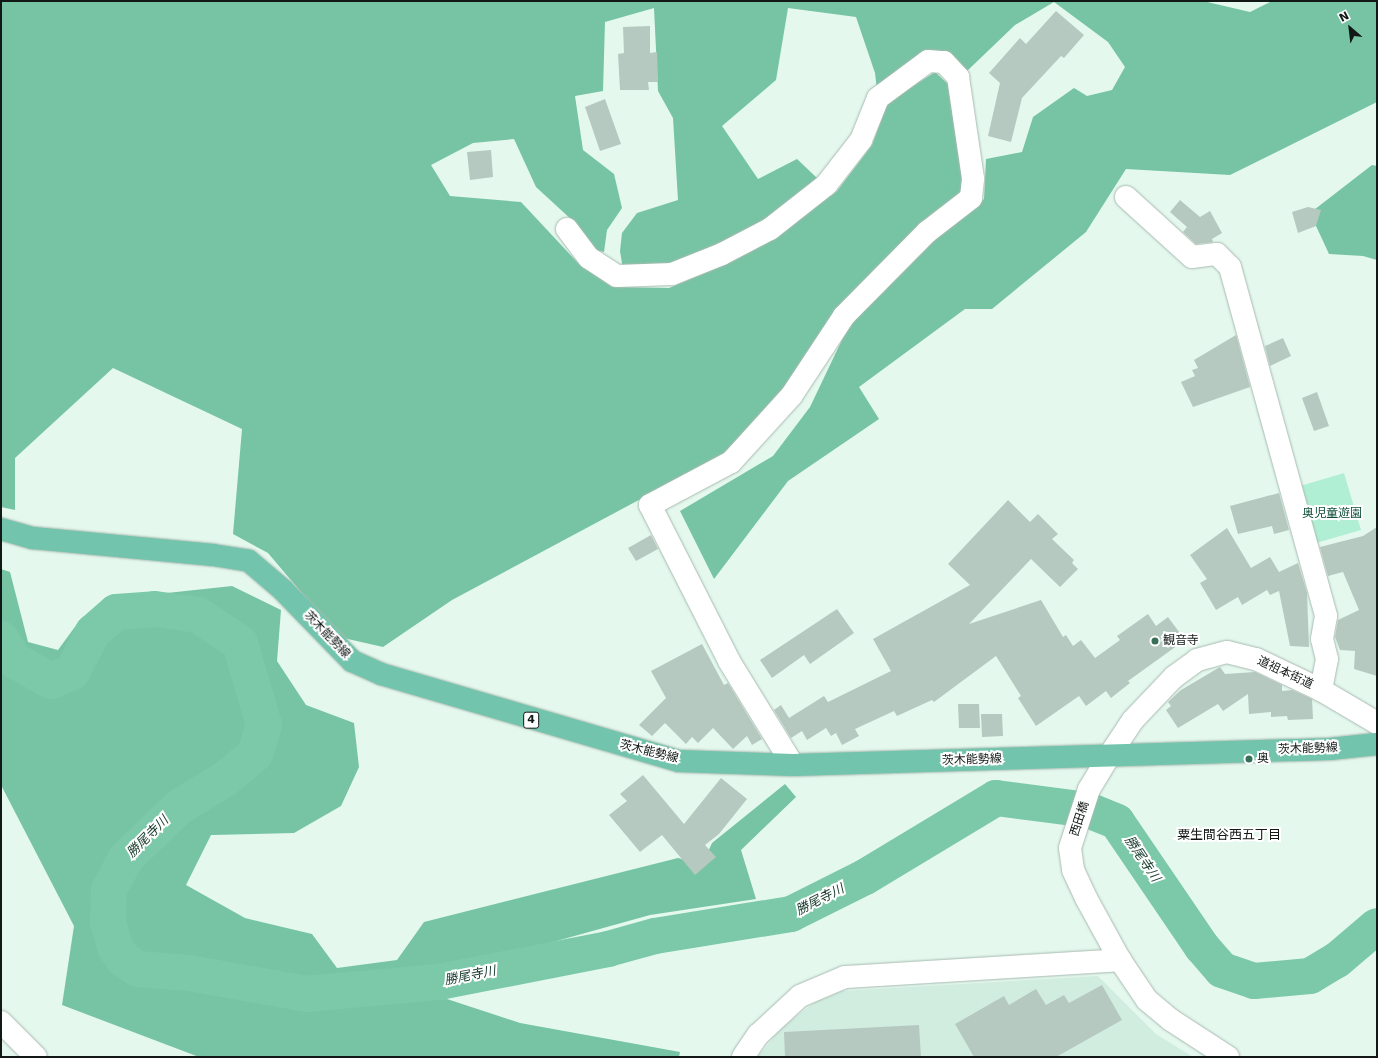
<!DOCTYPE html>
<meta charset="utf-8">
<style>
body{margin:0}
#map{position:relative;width:1378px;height:1058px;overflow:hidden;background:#e4f8ee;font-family:"DejaVu Sans","Noto Sans JP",sans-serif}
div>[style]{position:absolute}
.built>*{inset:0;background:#d1ede0}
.green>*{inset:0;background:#b1efd4}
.forest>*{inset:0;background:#76c4a4}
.river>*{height:36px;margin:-18px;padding:0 18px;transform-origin:18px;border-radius:18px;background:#7bc9a9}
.building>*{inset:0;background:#b6c9c0}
.roads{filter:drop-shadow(0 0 1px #a8bab1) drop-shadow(0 0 1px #a8bab1)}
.street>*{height:22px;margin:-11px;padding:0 11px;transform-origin:11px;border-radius:11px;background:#fff}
.secondary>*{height:22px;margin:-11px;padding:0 11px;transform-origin:11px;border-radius:11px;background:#fff}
.primary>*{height:22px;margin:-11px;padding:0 11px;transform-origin:11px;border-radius:11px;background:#72c5ac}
.dots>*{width:11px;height:11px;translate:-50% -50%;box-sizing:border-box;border:2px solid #fff;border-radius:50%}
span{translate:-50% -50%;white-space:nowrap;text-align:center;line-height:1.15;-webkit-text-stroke:4px #fff;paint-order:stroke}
.shield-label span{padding:1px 3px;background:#fff;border:1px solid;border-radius:3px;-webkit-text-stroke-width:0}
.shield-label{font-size:11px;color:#111815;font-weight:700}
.park-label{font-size:12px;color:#0f4f39}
.street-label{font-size:12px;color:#111815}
.poi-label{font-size:12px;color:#111815}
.left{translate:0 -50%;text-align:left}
.neighbourhood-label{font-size:13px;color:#111815}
.water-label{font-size:13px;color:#163a2c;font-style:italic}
.frame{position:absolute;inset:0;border:2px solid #111815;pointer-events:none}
.north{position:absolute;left:1330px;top:8px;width:40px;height:40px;-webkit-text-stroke:3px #fff;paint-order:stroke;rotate:332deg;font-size:11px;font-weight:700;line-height:16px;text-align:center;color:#111815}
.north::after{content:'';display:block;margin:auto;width:14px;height:18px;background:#111815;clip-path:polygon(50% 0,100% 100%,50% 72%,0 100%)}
</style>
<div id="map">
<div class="built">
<div style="clip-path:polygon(1098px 976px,1156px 1034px,1193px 1057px,758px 1057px,781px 1028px,815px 1002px,842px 991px)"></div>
</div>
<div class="green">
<div style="clip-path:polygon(1344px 473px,1361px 530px,1316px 543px,1300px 486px)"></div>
</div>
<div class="forest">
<div style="clip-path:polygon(1px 1px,1203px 1px,1250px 12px,1272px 1px,1377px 1px,1377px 102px,1230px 175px,1126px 169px,1086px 232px,992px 309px,965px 309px,859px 387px,879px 419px,788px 481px,714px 579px,680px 511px,773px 456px,810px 407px,851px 321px,933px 241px,984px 199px,986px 159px,1022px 152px,1033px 117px,1074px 88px,1087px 96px,1112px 90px,1125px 67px,1108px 42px,1054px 2px,1015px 25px,966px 72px,948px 54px,877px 90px,875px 73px,856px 17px,788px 8px,776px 80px,722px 126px,758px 179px,797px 159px,817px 178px,766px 222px,670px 266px,623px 269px,620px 251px,622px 233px,637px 213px,678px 200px,673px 118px,658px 91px,654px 8px,605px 22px,603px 91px,575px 96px,583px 150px,614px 174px,622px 208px,607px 230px,604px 252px,595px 250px,573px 221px,536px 187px,514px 139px,473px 143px,431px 165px,450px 196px,521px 202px,578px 263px,612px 287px,669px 288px,724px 265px,774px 238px,837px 191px,872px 145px,888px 102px,935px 72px,948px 84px,963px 182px,959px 195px,786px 390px,721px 456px,452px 600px,383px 647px,339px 637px,268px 553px,233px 534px,242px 429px,113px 368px,15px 458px,15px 510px,1px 507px)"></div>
<div style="clip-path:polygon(1372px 165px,1377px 166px,1377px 260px,1363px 256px,1329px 254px,1310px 213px)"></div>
<div style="clip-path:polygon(1px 569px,10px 572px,28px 642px,58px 650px,77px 624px,83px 635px,68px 666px,51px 671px,20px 654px,1px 625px)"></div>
<div style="clip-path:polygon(232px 586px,281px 610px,277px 661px,306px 705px,354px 723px,359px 767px,341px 806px,294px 833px,211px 835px,186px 885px,245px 918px,312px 934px,337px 968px,397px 960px,424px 922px,678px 858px,702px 865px,712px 843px,785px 784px,796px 797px,741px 850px,756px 899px,650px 915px,441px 973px,309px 988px,193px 968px,145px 963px,129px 954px,123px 945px,116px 922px,114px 893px,133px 861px,180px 813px,227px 786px,259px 757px,270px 726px,245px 643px,199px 610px,154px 603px,167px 593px)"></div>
<div style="clip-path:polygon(157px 617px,196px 621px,231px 650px,237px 678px,254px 724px,247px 749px,174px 802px,119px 851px,99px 888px,101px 924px,107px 948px,115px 960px,133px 976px,300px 1007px,447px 999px,520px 1023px,680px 1052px,679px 1057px,199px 1057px,62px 1005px,74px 926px,1px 785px,1px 658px,7px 667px,48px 690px,76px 678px,100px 640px,119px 620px)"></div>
</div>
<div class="river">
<div style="left:1px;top:639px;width:25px;rotate:58deg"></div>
<div style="left:14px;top:660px;width:43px;rotate:29.6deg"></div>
<div style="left:51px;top:681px;width:23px;rotate:-23deg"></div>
<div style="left:72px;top:672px;width:45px;rotate:-62.3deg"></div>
<div style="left:93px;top:632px;width:30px;rotate:-41deg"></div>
<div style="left:116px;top:612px;width:39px;rotate:-4deg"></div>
<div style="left:155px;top:609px;width:43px;rotate:7.9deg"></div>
<div style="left:198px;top:615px;width:50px;rotate:33.7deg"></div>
<div style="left:240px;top:643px;width:85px;rotate:73.7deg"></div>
<div style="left:264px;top:725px;width:30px;rotate:107deg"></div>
<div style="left:255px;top:754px;width:39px;rotate:140deg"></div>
<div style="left:225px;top:779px;width:54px;rotate:148.7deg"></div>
<div style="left:179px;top:807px;width:74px;rotate:136.1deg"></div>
<div style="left:126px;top:858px;width:36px;rotate:118deg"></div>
<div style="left:109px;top:890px;width:32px;rotate:92deg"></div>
<div style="left:108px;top:922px;width:26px;rotate:74deg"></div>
<div style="left:115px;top:947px;width:14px;rotate:56deg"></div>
<div style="left:123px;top:959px;width:18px;rotate:34deg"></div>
<div style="left:138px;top:969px;width:51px;rotate:4.5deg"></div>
<div style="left:189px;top:973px;width:120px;rotate:10.1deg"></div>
<div style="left:307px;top:994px;width:133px;rotate:-5.2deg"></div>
<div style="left:439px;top:982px;width:172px;rotate:-11deg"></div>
<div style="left:608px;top:949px;width:49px;rotate:-15.5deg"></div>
<div style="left:655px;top:936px;width:138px;rotate:-9.2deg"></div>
<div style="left:791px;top:914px;width:83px;rotate:-26.6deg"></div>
<div style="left:865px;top:877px;width:153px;rotate:-31.1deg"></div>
<div style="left:996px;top:798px;width:93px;rotate:7.4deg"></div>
<div style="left:1088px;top:810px;width:31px;rotate:22deg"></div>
<div style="left:1117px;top:822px;width:151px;rotate:55.8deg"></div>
<div style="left:1202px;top:947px;width:30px;rotate:49deg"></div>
<div style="left:1222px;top:970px;width:34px;rotate:19deg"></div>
<div style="left:1254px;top:981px;width:56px;rotate:-5.1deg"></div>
<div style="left:1310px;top:976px;width:31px;rotate:-31deg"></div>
<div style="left:1337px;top:960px;width:52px;rotate:-40.4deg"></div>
</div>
<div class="building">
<div style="clip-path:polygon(1056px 11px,1084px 35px,1064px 58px,1061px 56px,1022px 98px,1011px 142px,988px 136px,1000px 83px,989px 73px,1020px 38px,1026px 44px)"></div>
<div style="clip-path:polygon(650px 26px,650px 53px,657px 52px,658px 82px,648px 82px,649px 90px,620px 90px,618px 54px,624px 53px,623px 27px)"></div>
<div style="clip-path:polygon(605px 99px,621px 144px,600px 151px,585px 107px)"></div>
<div style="clip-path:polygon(491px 150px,493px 177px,470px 180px,467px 152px)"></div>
<div style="clip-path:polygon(1180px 200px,1200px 217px,1210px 211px,1222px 233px,1212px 239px,1213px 242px,1196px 244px,1183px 232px,1187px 227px,1170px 212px)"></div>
<div style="clip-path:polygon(1308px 207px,1321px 210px,1316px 226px,1298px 233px,1292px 212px)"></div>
<div style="clip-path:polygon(1236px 335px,1250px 387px,1193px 407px,1181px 382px,1195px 376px,1192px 370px,1198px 368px,1194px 360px)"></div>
<div style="clip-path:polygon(1283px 338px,1291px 356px,1270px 366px,1265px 346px)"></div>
<div style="clip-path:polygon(1317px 392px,1329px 426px,1314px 431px,1302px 398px)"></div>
<div style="clip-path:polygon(1279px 493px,1289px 530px,1274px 534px,1272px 526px,1238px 534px,1230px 506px)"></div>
<div style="clip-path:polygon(1008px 500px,1030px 522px,1038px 514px,1058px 534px,1052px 539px,1074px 560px,1072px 563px,1078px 569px,1060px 587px,1031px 559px,969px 624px,1041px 600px,1063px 637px,1066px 635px,1073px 646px,1081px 640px,1095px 658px,1120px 640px,1117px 636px,1148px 614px,1156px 626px,1168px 617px,1185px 640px,1128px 681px,1130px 683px,1111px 698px,1106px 691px,1086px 706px,1079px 696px,1036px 726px,1018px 698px,1021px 696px,996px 656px,934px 702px,932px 700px,897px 716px,894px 711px,855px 729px,859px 736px,842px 745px,836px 733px,831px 736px,826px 728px,807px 740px,802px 731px,791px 738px,774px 710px,781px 705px,789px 718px,824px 696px,828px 702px,891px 671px,873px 639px,970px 585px,948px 564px)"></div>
<div style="clip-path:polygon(1377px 527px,1377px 676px,1354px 669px,1355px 651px,1340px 650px,1335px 637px,1338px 620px,1359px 610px,1343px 572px,1328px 576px,1320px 547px,1363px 536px)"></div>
<div style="clip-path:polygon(1227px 528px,1251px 568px,1270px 557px,1279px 572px,1298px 563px,1307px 593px,1309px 647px,1290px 646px,1279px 591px,1270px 595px,1267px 590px,1242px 605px,1238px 597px,1216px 610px,1200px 583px,1207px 579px,1190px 555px)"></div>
<div style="clip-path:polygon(651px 535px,658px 549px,636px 561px,628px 548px)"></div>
<div style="clip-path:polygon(837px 609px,854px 633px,810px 664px,804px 655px,772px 678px,760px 660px)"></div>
<div style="clip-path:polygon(702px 644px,724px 685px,728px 683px,762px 739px,752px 745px,747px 736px,733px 749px,713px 728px,698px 743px,692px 737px,686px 744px,665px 723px,652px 736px,639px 725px,666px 698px,651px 671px)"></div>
<div style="clip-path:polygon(1220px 667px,1225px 674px,1255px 672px,1282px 685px,1282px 691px,1292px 690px,1312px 699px,1313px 719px,1288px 720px,1287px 716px,1271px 717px,1271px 712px,1249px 714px,1248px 694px,1223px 711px,1218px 704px,1178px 728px,1166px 710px,1171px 706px,1168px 702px,1181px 690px)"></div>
<div style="clip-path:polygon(958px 704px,979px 704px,980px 728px,959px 728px)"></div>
<div style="clip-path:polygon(981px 714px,1002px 714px,1003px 736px,982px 737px)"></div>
<div style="clip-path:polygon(643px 775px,684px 824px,721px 778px,747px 799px,719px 834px,705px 845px,716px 857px,695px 875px,662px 835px,640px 852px,609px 815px,627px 801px,620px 794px)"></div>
<div style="clip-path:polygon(1102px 985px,1122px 1020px,1056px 1057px,974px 1057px,955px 1024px,1004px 996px,1009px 1005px,1036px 989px,1046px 1005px,1064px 995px,1069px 1003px)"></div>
<div style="clip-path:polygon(919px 1025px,921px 1057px,785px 1057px,784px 1032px)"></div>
</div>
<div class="roads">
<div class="street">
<div style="left:1126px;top:197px;width:89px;rotate:42.3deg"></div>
<div style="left:1192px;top:257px;width:25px;rotate:-7deg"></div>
<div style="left:1217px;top:254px;width:18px;rotate:45deg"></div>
<div style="left:1230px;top:267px;width:362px;rotate:74.6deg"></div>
<div style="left:1326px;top:616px;width:23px;rotate:100deg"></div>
<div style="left:1322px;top:639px;width:21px;rotate:76deg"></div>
<div style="left:1327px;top:659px;width:32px;rotate:101deg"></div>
<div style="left:567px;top:229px;width:36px;rotate:53deg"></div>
<div style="left:589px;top:258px;width:33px;rotate:33deg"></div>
<div style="left:617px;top:276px;width:55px;rotate:-2.1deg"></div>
<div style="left:672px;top:274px;width:54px;rotate:-21.8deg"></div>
<div style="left:722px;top:254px;width:54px;rotate:-27.5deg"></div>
<div style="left:770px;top:229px;width:71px;rotate:-38.2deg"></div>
<div style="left:826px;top:185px;width:57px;rotate:-52.1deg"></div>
<div style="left:861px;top:140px;width:45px;rotate:-68deg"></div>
<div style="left:878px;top:98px;width:62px;rotate:-36.5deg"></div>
<div style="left:928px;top:61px;width:16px;rotate:4deg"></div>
<div style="left:944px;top:62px;width:21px;rotate:47deg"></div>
<div style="left:958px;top:77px;width:103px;rotate:81.6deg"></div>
<div style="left:973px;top:179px;width:19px;rotate:96deg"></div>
<div style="left:971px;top:198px;width:56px;rotate:142.3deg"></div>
<div style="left:927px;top:232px;width:118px;rotate:134.7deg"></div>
<div style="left:844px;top:316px;width:95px;rotate:123.4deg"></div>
<div style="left:792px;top:395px;width:91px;rotate:132.3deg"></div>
<div style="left:731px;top:462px;width:92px;rotate:152deg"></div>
<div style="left:650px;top:505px;width:175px;rotate:63.1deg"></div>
<div style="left:729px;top:661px;width:122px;rotate:58.4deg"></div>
<div style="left:1109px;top:756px;width:43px;rotate:-56.3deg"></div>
<div style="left:1133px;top:720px;width:59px;rotate:-46.4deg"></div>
<div style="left:1174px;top:677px;width:29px;rotate:-36deg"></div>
<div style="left:1197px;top:660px;width:31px;rotate:-15deg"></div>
<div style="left:1227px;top:652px;width:30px;rotate:14deg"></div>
<div style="left:1256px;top:659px;width:72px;rotate:25.5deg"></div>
<div style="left:1321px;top:690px;width:65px;rotate:30.5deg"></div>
<div style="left:743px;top:1057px;width:27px;rotate:-56deg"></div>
<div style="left:758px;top:1035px;width:57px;rotate:-42.9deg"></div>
<div style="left:800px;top:996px;width:49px;rotate:-22.9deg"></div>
<div style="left:845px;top:977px;width:276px;rotate:-3.5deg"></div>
</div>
<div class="secondary">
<div style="left:1109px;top:756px;width:39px;rotate:121deg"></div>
<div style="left:1089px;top:789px;width:62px;rotate:107.9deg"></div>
<div style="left:1070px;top:848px;width:22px;rotate:82deg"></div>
<div style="left:1073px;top:870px;width:31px;rotate:65deg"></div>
<div style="left:1086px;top:898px;width:71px;rotate:61.3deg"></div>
<div style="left:1120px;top:960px;width:48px;rotate:56deg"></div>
<div style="left:1147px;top:1000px;width:31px;rotate:40deg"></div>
<div style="left:1171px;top:1020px;width:68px;rotate:33deg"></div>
<div style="left:1px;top:1022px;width:49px;rotate:45deg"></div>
</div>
<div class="primary">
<div style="left:1px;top:529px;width:33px;rotate:16deg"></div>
<div style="left:33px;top:538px;width:181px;rotate:5.4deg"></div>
<div style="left:213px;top:555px;width:36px;rotate:9deg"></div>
<div style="left:249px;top:561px;width:45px;rotate:40.5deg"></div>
<div style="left:283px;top:590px;width:99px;rotate:45.8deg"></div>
<div style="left:352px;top:661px;width:32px;rotate:24deg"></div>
<div style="left:381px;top:674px;width:310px;rotate:16.3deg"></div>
<div style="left:679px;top:761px;width:114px;rotate:2deg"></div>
<div style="left:793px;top:765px;width:537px;rotate:-1.71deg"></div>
<div style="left:1330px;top:749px;width:47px;rotate:-6.1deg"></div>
</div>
</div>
<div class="dots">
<div style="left:1155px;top:641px;background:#367059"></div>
<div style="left:1249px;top:759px;background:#367059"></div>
</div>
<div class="shield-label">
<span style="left:531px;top:720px">4</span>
</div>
<div class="park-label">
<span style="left:1332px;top:514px">奥児童遊園</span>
</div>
<div class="street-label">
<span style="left:327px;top:635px;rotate:46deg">茨木能勢線</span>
<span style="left:1285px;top:673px;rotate:25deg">道祖本街道</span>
<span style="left:1308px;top:749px;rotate:-2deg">茨木能勢線</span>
<span style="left:649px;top:752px;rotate:14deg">茨木能勢線</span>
<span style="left:972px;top:760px;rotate:-2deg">茨木能勢線</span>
<span style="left:1080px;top:819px;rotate:-72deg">西田橋</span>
</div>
<div class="poi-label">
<span class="left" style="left:1163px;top:641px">観音寺</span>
<span class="left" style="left:1257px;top:759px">奥</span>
</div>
<div class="neighbourhood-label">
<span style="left:1229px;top:835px">粟生間谷西五丁目</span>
</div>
<div class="water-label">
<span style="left:148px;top:837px;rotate:-45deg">勝尾寺川</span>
<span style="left:1142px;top:859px;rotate:56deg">勝尾寺川</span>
<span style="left:820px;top:900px;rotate:-27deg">勝尾寺川</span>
<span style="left:470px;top:976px;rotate:-11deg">勝尾寺川</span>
</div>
<div class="frame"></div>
<div class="north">N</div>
</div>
